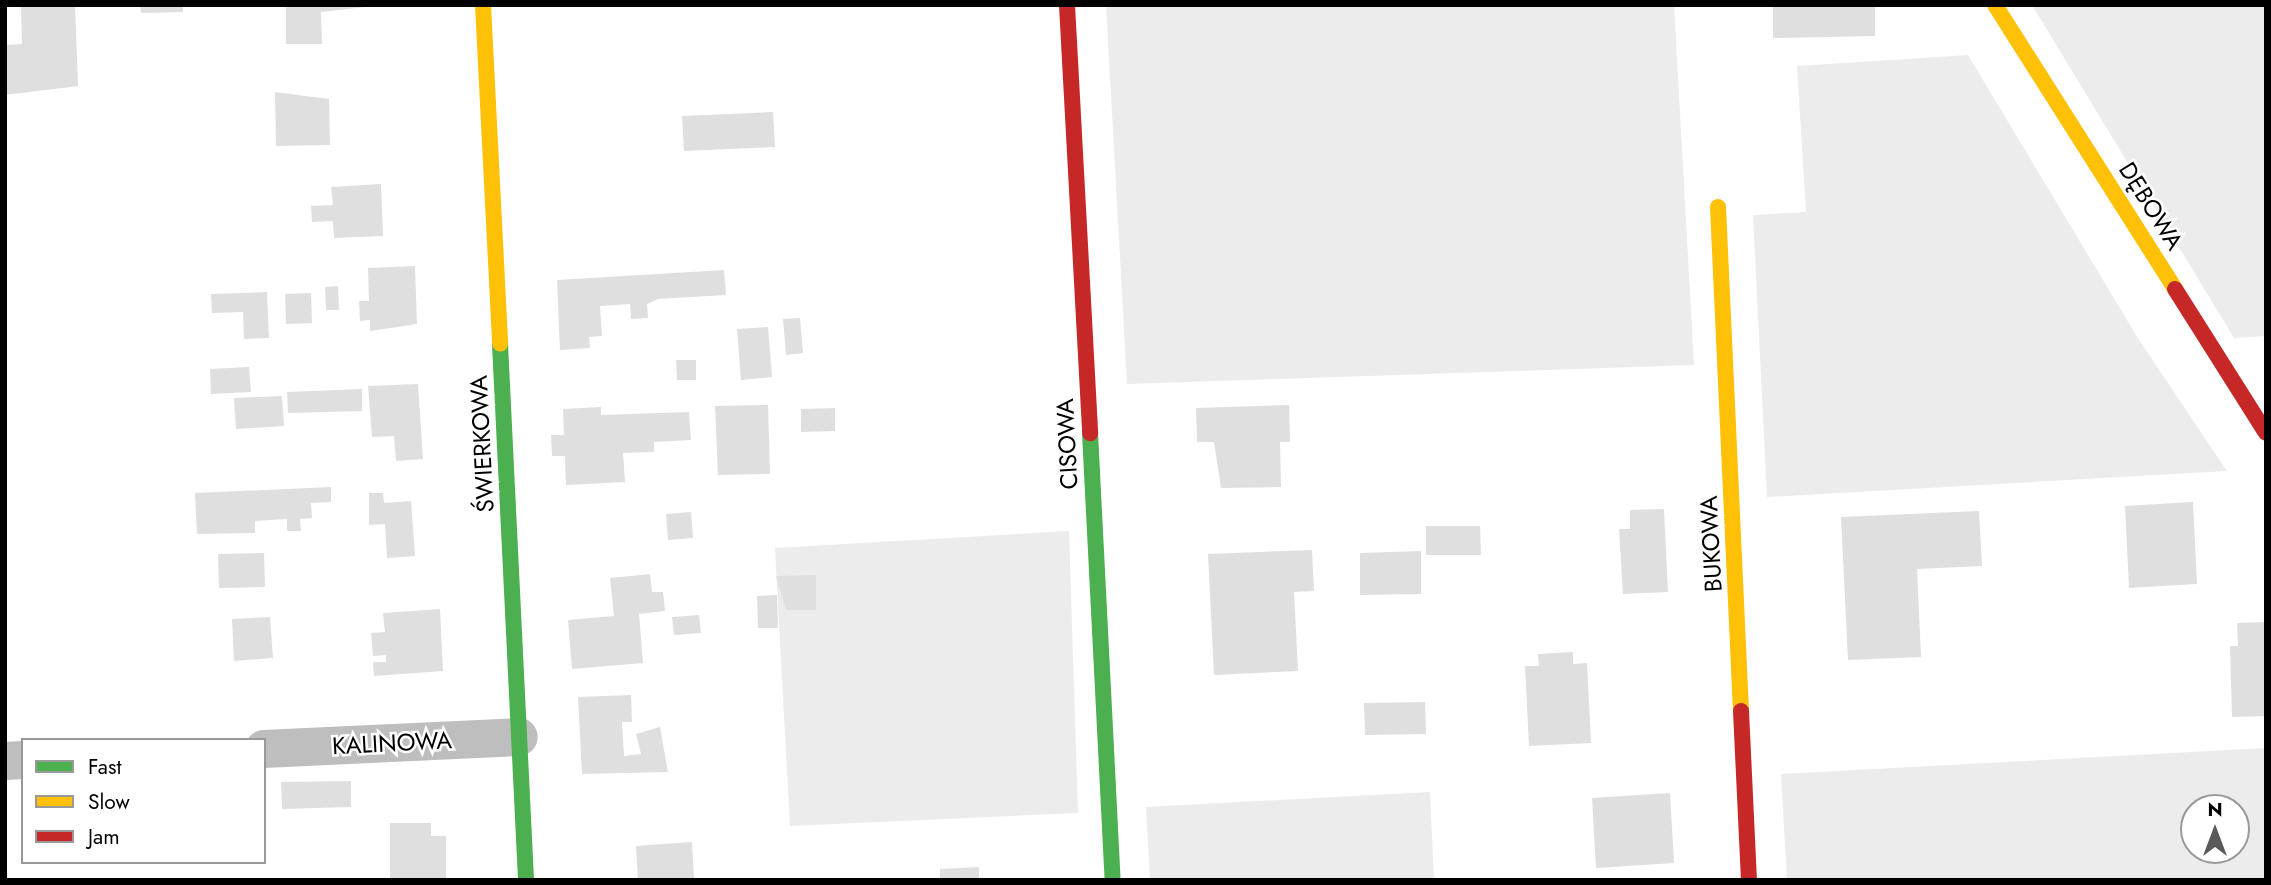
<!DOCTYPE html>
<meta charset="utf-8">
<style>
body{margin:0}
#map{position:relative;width:2271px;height:885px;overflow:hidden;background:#fff;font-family:Jost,sans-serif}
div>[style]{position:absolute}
.green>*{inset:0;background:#ececec}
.building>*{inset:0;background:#dfdfdf}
.street>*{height:38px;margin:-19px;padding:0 19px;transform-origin:19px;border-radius:19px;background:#bebebe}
.fast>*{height:16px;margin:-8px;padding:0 8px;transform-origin:8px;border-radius:8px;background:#4caf50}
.slow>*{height:16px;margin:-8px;padding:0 8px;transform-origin:8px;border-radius:8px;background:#ffc107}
.jam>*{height:16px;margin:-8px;padding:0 8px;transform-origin:8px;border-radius:8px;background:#c62828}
span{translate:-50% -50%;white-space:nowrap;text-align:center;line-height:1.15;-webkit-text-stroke:5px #fff;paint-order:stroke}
.street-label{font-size:24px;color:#000}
.frame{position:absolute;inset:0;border:7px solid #000;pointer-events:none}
.legend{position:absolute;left:21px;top:738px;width:245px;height:126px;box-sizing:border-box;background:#fff;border:2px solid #999;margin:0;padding:9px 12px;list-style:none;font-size:21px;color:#000}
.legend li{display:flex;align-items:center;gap:14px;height:35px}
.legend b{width:35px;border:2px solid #999}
.north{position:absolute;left:2180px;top:794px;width:70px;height:70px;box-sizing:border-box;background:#fff;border:2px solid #999;border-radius:50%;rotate:0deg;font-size:19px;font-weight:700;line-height:28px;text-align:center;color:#000}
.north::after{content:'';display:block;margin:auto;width:24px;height:32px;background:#595959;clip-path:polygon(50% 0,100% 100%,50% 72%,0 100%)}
</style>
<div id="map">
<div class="green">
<div style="clip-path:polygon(1106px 5px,1674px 5px,1694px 365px,1127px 384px)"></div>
<div style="clip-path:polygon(2032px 5px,2266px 5px,2266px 336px,2234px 338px)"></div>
<div style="clip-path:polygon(1968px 55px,2139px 340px,2227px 471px,1767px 497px,1753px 215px,1806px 212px,1797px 66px)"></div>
<div style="clip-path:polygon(1069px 531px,1078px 813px,790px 826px,775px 548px)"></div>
<div style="clip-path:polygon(evenodd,2266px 748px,2266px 880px,1787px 880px,1781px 774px,2266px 748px,2236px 808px,2236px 850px,2194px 850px,2194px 808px,2236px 808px)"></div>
<div style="clip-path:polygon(1430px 792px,1434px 880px,1150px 880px,1146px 807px)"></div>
</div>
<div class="building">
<div style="clip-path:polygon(75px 5px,78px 86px,5px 95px,5px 45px,22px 44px,21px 7px)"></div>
<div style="clip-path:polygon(140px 5px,183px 5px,183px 12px,141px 13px)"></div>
<div style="clip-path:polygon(286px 5px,365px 5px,365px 7px,321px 12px,322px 44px,286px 44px)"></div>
<div style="clip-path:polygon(1773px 5px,1875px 5px,1875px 36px,1773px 38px)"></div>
<div style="clip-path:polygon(275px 92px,329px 99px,330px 145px,276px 146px)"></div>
<div style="clip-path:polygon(773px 112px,775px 147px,684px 151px,682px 116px)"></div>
<div style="clip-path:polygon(381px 184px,383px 236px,334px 238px,333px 221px,312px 222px,311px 206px,333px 205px,331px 187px)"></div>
<div style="clip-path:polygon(415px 266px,417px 324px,370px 331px,370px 320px,360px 321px,359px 301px,369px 301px,368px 268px)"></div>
<div style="clip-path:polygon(724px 270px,726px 295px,658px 299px,647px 304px,648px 318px,631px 319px,630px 304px,600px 306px,602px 336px,589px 337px,590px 348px,560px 350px,557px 280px)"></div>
<div style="clip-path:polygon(338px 286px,339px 310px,326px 310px,325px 287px)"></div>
<div style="clip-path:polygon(267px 292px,269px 338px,244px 339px,243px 312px,212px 313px,211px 294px)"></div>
<div style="clip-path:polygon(311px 293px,312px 323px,286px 324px,285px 294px)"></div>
<div style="clip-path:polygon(800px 318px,803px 353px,786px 355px,783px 319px)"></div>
<div style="clip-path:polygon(768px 327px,772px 377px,741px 380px,737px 329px)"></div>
<div style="clip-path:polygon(676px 360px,696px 360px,696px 380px,677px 380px)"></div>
<div style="clip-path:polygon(249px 367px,251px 392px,211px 394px,210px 369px)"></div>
<div style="clip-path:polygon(418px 384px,423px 459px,396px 461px,394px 436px,372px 437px,368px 386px)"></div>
<div style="clip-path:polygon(362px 389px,362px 411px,288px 413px,287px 392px)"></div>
<div style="clip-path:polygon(282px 396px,284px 426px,236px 429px,234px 398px)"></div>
<div style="clip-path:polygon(768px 405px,770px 474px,718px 475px,715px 406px)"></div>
<div style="clip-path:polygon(1289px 405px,1290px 442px,1280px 442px,1281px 487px,1221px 488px,1214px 442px,1197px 442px,1196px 408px)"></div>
<div style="clip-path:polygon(601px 407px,601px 415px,689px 412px,691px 440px,654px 442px,654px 452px,623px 453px,625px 482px,566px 485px,565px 456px,552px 456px,551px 435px,564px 435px,563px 409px)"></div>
<div style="clip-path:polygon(835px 408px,835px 431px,801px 432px,801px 409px)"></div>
<div style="clip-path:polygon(331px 487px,331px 502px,311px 503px,312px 518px,300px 519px,301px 531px,287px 531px,287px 519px,255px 521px,255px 533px,197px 534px,195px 493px)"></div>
<div style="clip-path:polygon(369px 493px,383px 493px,384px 503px,411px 501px,415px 556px,387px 558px,385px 524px,369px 525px)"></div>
<div style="clip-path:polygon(2193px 502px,2197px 584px,2129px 588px,2125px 506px)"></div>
<div style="clip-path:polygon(1664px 509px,1668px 592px,1623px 594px,1619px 529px,1630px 529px,1630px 510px)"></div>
<div style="clip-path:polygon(1979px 511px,1982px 566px,1917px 569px,1921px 657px,1848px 660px,1841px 517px)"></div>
<div style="clip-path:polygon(691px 512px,693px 538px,668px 540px,666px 514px)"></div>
<div style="clip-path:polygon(1426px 526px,1480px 526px,1481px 555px,1426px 555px)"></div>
<div style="clip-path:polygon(1312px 550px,1314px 591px,1294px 592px,1298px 671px,1214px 675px,1208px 554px)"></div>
<div style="clip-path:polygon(1421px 551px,1421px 594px,1360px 595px,1360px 553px)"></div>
<div style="clip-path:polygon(264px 553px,265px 587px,219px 588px,218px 554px)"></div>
<div style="clip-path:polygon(650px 574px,652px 592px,663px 592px,665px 611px,639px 614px,643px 663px,572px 669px,568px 620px,614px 616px,610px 578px)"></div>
<div style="clip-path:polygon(816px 575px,816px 610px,786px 610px,776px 576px)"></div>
<div style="clip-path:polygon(777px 595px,778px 628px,758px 628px,757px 596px)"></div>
<div style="clip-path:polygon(440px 609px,443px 671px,374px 676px,373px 662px,386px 662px,386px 655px,373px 656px,371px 633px,385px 632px,383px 613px)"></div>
<div style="clip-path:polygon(699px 615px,701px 633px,674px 635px,672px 617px)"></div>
<div style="clip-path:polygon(270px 617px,273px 658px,234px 661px,232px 619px)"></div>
<div style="clip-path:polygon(2266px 622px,2266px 716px,2232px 717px,2230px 646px,2238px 646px,2237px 623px)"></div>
<div style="clip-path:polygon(1573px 652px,1573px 664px,1587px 663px,1591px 743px,1529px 746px,1525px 666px,1539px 666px,1538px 654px)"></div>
<div style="clip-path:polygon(631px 695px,632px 722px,622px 722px,624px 756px,641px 754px,636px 734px,660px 727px,668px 772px,582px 774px,578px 697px)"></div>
<div style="clip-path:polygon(1425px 702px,1426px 734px,1365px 735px,1364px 703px)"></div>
<div style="clip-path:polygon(351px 781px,351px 807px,282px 809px,281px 782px)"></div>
<div style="clip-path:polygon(1670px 793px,1674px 863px,1596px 868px,1592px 798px)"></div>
<div style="clip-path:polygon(390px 823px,431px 823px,431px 836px,446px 836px,446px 880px,390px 880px)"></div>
<div style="clip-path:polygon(692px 842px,694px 880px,638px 880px,636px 846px)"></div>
<div style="clip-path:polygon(979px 867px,979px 880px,940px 880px,940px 869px)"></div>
</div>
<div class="street">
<div style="left:264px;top:749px;width:255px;rotate:-2.7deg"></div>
<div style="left:5px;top:761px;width:18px;rotate:-3deg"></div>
</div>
<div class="fast">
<div style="left:500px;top:344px;width:537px;rotate:87.22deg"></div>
<div style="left:1090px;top:433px;width:448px;rotate:87.1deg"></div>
</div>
<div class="slow">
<div style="left:483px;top:5px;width:339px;rotate:87.1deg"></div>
<div style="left:1995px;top:5px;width:336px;rotate:57.6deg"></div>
<div style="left:1718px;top:207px;width:505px;rotate:87.39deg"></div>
</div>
<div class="jam">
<div style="left:1067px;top:5px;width:429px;rotate:86.9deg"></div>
<div style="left:2175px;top:289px;width:170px;rotate:57.7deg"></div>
<div style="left:1741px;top:711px;width:169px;rotate:87.3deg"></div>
</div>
<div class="street-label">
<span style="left:2151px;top:206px;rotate:58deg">DĘBOWA</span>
<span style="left:482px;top:444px;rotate:-93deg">ŚWIERKOWA</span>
<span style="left:1067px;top:444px;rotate:-93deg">CISOWA</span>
<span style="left:1711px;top:544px;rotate:-93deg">BUKOWA</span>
<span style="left:392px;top:743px;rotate:-3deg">KALINOWA</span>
</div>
<div class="frame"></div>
<ul class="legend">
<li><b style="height:9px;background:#4caf50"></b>Fast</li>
<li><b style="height:9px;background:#ffc107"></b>Slow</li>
<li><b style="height:9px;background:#c62828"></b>Jam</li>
</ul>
<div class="north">N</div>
</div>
